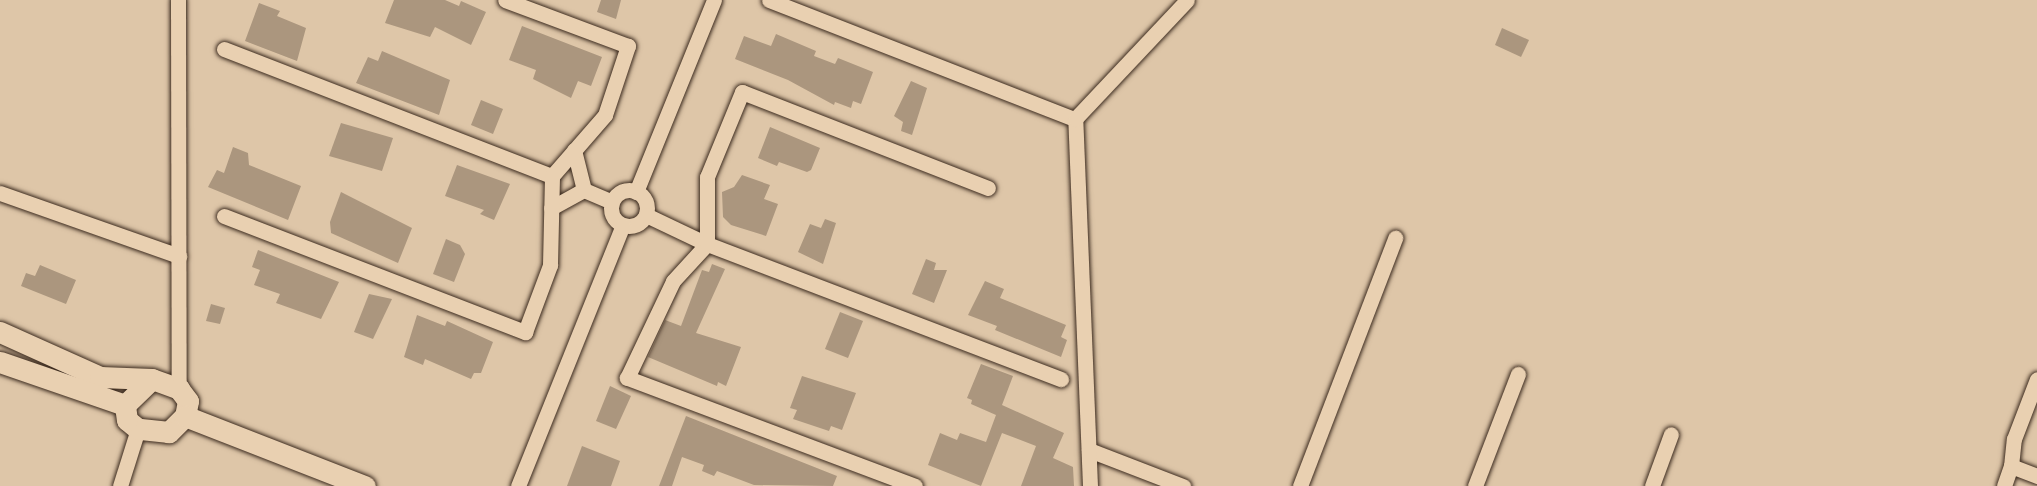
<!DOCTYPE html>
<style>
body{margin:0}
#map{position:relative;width:2037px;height:486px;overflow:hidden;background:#dec6a8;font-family:Sriracha,sans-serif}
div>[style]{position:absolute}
.building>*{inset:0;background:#ab967e}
.roads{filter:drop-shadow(0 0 2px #3b2a1e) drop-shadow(0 0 2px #3b2a1e)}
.street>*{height:15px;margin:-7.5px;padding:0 7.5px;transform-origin:7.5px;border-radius:7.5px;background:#e9d0b1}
.street>.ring{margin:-7.5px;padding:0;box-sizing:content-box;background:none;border:15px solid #e9d0b1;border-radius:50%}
.secondary>*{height:21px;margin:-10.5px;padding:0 10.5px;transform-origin:10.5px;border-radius:10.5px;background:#e9d0b1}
span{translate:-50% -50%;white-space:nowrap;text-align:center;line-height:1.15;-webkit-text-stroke:4.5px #e9d0b1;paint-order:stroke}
</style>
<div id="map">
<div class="building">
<div style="clip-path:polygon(394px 0,445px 0,459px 6px,461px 1px,486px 12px,471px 45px,435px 27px,430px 37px,385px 23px)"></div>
<div style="clip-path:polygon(601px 0,621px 0,616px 19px,597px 12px)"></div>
<div style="clip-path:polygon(259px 3px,280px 11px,277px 16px,306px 28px,297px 61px,245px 41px)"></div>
<div style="clip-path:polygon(522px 26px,602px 57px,591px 86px,578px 81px,571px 98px,533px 79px,536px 70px,509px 60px)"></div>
<div style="clip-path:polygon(1502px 28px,1529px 40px,1521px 57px,1495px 45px)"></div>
<div style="clip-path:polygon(776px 34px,816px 51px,814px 56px,835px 64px,838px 58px,873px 72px,861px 104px,853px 101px,851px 108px,835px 102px,834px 105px,788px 80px,735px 59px,744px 36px,771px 46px)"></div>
<div style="clip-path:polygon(382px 51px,450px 80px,439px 115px,356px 83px,368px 57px,378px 61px)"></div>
<div style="clip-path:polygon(911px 81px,927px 88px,912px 135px,901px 131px,903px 122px,894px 116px)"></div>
<div style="clip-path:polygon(481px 100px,503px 109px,493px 134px,471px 125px)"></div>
<div style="clip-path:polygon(341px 123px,393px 138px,382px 171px,329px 156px)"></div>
<div style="clip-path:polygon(770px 127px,820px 148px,811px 170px,807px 172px,779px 162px,777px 166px,758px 158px)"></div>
<div style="clip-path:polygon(233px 147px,248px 153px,249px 165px,301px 186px,288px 220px,208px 187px,217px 170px,224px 173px)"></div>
<div style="clip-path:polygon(457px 165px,510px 184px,494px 220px,480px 214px,484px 210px,445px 196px)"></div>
<div style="clip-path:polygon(742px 175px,770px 185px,764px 199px,778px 204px,766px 236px,731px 225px,723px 217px,722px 192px,734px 187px)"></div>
<div style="clip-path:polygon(341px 192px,412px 228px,398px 263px,331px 233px,330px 222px)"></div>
<div style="clip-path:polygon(825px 219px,836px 223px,823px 264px,798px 252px,810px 224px,821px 228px)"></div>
<div style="clip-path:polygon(446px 239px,460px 245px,465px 254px,454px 282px,433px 274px)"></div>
<div style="clip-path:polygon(258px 250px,339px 282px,321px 319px,276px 303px,280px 294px,254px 285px,260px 270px,252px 267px)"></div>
<div style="clip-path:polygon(926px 259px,936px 263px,934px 270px,947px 270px,934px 303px,912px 294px)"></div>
<div style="clip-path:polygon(712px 264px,725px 269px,696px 333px,741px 347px,726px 386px,718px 382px,717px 386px,648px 357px,665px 320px,681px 326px,702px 270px,709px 272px)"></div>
<div style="clip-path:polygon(40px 265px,76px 280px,66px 304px,21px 286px,26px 273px,35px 276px)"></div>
<div style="clip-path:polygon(985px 281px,1004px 289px,1000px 298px,1066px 325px,1061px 337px,1067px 340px,1061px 357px,995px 330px,997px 326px,968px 315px)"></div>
<div style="clip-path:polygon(369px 294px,392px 299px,373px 339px,354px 332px)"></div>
<div style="clip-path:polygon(211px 304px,225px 308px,220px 324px,206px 321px)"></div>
<div style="clip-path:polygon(840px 312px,863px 321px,848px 358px,825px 349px)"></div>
<div style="clip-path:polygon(417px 315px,445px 326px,447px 321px,493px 342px,481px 373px,474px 373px,471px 379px,425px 359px,423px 365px,404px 357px)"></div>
<div style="clip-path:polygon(981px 364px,1013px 376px,1002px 405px,1064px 433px,1053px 458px,1073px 467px,1074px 486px,1021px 486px,1036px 446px,1002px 433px,981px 486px,928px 465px,940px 433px,957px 440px,960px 433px,986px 442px,996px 415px,971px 404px,972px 400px,967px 398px)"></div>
<div style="clip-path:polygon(802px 376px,856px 393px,842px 430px,831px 426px,829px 431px,793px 419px,797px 410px,790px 408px)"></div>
<div style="clip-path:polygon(610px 386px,631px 396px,616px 429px,596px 421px)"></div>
<div style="clip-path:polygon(686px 416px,837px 476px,833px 486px,754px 485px,717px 471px,714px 476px,702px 471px,704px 465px,682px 457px,672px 486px,659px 486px)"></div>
<div style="clip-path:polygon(582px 446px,620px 461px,611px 486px,567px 486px)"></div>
</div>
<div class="roads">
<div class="street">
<div style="left:178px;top:0;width:389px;rotate:89.9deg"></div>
<div style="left:769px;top:0;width:328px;rotate:21.3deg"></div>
<div style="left:224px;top:49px;width:352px;rotate:21.2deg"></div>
<div style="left:574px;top:150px;width:41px;rotate:76deg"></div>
<div style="left:584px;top:190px;width:30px;rotate:23deg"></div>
<div class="ring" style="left:611px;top:190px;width:21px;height:21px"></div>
<div style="left:636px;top:192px;width:207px;rotate:-67.9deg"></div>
<div style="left:0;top:193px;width:190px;rotate:19.4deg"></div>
<div style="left:551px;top:208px;width:38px;rotate:-29deg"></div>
<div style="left:646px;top:215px;width:68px;rotate:25.4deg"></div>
<div style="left:707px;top:244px;width:379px;rotate:20.9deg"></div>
<div style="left:224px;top:216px;width:323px;rotate:21.1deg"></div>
<div style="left:525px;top:332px;width:72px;rotate:-69.5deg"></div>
<div style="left:550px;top:265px;width:89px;rotate:-88.7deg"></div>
<div style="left:552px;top:176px;width:81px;rotate:-49deg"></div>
<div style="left:605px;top:115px;width:73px;rotate:-71.6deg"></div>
<div style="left:628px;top:46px;width:131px;rotate:-159.5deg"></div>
<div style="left:1089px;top:450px;width:101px;rotate:21deg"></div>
<div style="left:2011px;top:466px;width:28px;rotate:21deg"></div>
<div style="left:120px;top:486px;width:60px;rotate:-72.5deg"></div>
<div style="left:518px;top:486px;width:281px;rotate:-68.1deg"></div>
<div style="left:915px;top:486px;width:308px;rotate:-159.4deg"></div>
<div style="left:627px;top:378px;width:107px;rotate:-64.6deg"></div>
<div style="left:673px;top:281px;width:50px;rotate:-47.4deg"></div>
<div style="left:707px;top:244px;width:67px;rotate:-90deg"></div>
<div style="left:707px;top:177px;width:92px;rotate:-67.6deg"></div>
<div style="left:742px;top:92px;width:264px;rotate:21.3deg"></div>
<div style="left:1090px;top:486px;width:367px;rotate:-92.3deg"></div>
<div style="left:1075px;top:119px;width:163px;rotate:-46.7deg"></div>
<div style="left:1300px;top:486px;width:266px;rotate:-69deg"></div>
<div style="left:1475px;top:486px;width:120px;rotate:-69deg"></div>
<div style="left:1652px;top:486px;width:55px;rotate:-69.9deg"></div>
<div style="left:2004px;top:486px;width:21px;rotate:-71deg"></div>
<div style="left:2011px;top:466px;width:27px;rotate:-84deg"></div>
<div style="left:2014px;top:439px;width:64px;rotate:-69deg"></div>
</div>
<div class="secondary">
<div style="left:0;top:332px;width:110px;rotate:24.2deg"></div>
<div style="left:100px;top:377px;width:52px;rotate:2.2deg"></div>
<div style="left:0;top:362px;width:132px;rotate:19deg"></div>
<div style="left:152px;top:379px;width:29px;rotate:20deg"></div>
<div style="left:179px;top:389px;width:15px;rotate:53deg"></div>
<div style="left:188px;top:401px;width:15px;rotate:101deg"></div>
<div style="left:185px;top:416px;width:23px;rotate:135deg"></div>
<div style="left:169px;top:432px;width:31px;rotate:-174deg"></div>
<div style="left:138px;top:429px;width:14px;rotate:-141deg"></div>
<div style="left:127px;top:420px;width:15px;rotate:-98deg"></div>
<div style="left:125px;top:405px;width:37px;rotate:-44deg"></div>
<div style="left:185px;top:416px;width:193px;rotate:21.3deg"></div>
</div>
</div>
</div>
